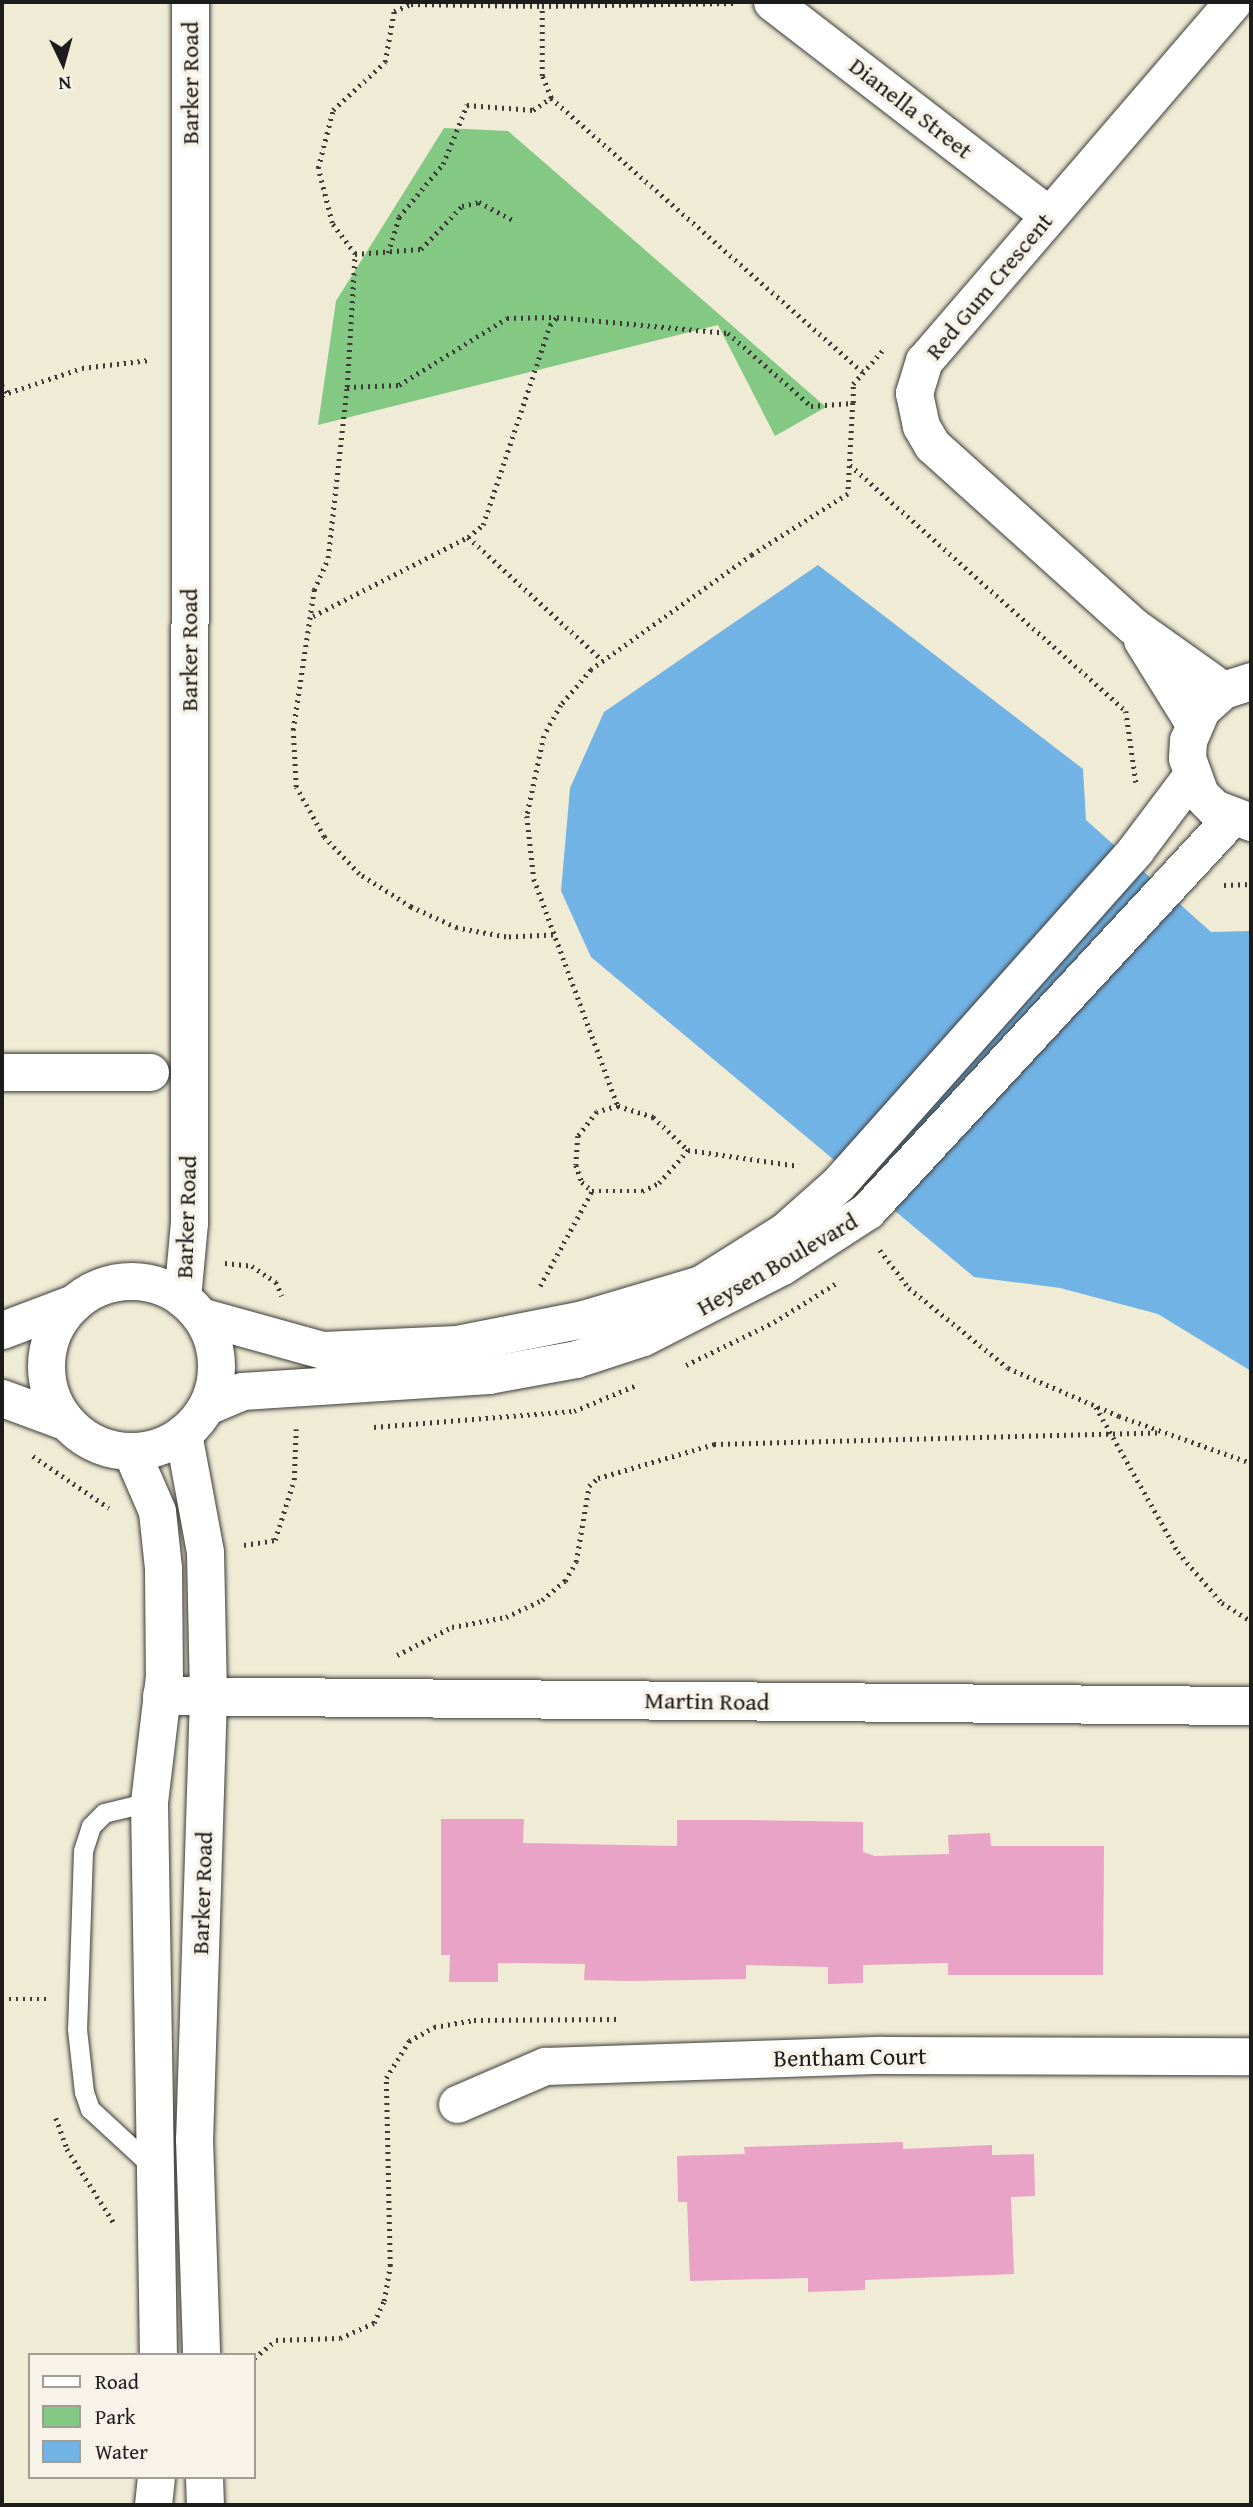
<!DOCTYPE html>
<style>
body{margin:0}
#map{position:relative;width:1253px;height:2507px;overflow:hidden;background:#f0ebd5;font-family:"Gentium Book Plus",serif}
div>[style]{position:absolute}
.green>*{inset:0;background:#83c984}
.water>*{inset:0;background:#72b3e6}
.building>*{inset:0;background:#e8a3c7}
.path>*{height:4.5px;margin-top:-2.25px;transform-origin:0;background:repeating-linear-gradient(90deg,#3c3b38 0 2px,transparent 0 7px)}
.roads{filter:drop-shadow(0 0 2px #3c3b38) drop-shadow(0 0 2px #3c3b38)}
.lane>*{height:19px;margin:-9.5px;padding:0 9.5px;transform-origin:9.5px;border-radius:9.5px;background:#fff}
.street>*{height:37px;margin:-18.5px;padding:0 18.5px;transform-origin:18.5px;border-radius:18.5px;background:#fff}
.street>.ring{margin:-18.5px;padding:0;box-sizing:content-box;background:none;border:37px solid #fff;border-radius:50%}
.secondary>*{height:38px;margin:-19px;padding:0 19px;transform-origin:19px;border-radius:19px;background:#fff}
span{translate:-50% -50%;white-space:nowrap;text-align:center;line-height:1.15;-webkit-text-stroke:7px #f7f3e8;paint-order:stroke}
.street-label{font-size:24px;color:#1c1c1c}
.frame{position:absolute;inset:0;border:4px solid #1c1c1c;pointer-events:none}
.legend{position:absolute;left:28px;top:2353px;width:228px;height:126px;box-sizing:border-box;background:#f7f3e8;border:2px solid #9f9d96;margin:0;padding:9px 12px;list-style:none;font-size:21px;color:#1c1c1c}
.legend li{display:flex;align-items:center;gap:14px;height:35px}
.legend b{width:35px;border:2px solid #9f9d96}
.north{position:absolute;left:28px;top:28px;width:70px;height:70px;-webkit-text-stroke:5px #f7f3e8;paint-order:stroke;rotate:175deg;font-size:19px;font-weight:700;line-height:28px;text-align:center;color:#1c1c1c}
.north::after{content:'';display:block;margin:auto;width:24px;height:32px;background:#1c1c1c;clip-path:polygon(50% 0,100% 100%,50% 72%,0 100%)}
</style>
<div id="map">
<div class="green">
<div style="clip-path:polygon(444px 128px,508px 131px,826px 407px,775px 436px,718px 325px,318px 425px,336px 301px)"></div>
</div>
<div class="water">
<div style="clip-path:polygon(818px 565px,1083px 769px,1086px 820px,1211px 932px,1251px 931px,1251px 1371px,1158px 1314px,1060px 1288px,974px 1277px,591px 957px,561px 891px,570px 788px,604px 712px)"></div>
</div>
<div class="building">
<div style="clip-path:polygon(441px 1819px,524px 1819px,523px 1843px,677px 1846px,677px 1820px,749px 1820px,863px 1822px,863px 1852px,875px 1856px,949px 1854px,948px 1835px,990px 1833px,991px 1846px,1104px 1846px,1103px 1975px,948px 1975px,948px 1963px,863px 1965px,863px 1983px,828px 1984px,828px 1967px,746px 1965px,746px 1979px,630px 1981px,584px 1980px,585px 1964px,498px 1963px,498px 1982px,449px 1982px,450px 1955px,441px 1955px)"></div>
<div style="clip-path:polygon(903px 2142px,903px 2149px,992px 2145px,992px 2155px,1034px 2154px,1035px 2196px,1011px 2197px,1014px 2274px,865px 2280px,865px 2290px,808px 2292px,808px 2278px,690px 2281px,687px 2202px,678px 2202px,677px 2156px,745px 2154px,744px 2147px)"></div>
</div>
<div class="path">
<div style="left:551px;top:98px;width:415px;rotate:41.3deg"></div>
<div style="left:388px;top:253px;width:38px;rotate:-73deg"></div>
<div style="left:399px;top:217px;width:69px;rotate:-50.3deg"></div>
<div style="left:443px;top:164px;width:64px;rotate:-67.9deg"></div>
<div style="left:467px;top:105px;width:66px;rotate:4.3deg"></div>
<div style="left:533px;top:110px;width:22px;rotate:-34deg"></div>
<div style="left:551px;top:98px;width:24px;rotate:-112deg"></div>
<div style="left:542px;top:76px;width:70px;rotate:-90deg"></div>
<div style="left:542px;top:6px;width:192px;rotate:-0.9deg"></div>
<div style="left:355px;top:254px;width:39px;rotate:-127deg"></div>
<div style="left:332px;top:223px;width:57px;rotate:-104.3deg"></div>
<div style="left:318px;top:168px;width:60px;rotate:-75.5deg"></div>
<div style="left:333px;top:110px;width:71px;rotate:-42.7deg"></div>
<div style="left:385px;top:62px;width:52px;rotate:-80deg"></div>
<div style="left:394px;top:11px;width:18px;rotate:-22deg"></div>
<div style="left:411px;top:4px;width:131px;rotate:0.9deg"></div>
<div style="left:2px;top:385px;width:9px;rotate:54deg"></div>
<div style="left:347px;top:387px;width:133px;rotate:-86.6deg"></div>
<div style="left:355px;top:254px;width:66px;rotate:-4.3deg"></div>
<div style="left:421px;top:249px;width:59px;rotate:-46.4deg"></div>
<div style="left:462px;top:206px;width:17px;rotate:-13deg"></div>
<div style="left:479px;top:202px;width:38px;rotate:28deg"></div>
<div style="left:2px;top:395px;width:84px;rotate:-18.6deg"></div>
<div style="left:82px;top:368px;width:68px;rotate:-6.7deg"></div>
<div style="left:853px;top:403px;width:19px;rotate:-90deg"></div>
<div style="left:853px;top:384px;width:44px;rotate:-48.7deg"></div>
<div style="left:850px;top:465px;width:370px;rotate:41.7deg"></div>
<div style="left:1126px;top:711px;width:72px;rotate:82deg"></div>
<div style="left:468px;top:537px;width:19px;rotate:-39deg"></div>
<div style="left:483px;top:525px;width:211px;rotate:-71.5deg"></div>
<div style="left:550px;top:325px;width:11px;rotate:-49deg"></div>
<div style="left:557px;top:317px;width:172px;rotate:5.3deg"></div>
<div style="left:728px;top:333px;width:111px;rotate:41.3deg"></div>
<div style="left:811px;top:406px;width:42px;rotate:-4.1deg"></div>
<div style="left:853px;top:403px;width:91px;rotate:93.1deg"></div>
<div style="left:848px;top:494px;width:114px;rotate:147.6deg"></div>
<div style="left:752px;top:555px;width:198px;rotate:144.5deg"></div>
<div style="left:591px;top:670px;width:46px;rotate:130.6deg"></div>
<div style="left:561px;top:705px;width:35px;rotate:119deg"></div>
<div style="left:544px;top:736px;width:82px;rotate:102deg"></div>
<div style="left:527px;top:816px;width:63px;rotate:83.7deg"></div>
<div style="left:534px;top:879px;width:242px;rotate:69.7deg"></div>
<div style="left:618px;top:1106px;width:37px;rotate:17deg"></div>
<div style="left:653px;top:1117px;width:48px;rotate:43.3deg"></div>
<div style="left:688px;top:1150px;width:112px;rotate:8.2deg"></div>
<div style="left:313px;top:616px;width:174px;rotate:-27deg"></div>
<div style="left:468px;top:537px;width:182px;rotate:42.5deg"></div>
<div style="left:1224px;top:885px;width:27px;rotate:-2deg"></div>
<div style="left:553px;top:935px;width:47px;rotate:177.6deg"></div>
<div style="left:506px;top:937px;width:50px;rotate:-169.6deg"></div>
<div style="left:457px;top:928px;width:51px;rotate:-155.5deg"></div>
<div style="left:411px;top:907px;width:62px;rotate:-147.6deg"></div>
<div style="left:359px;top:874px;width:51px;rotate:-133.4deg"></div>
<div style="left:324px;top:837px;width:57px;rotate:-119.2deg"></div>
<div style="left:296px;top:787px;width:57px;rotate:-93deg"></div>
<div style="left:293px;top:730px;width:142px;rotate:-81.5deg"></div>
<div style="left:314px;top:590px;width:35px;rotate:-66deg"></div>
<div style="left:328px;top:558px;width:172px;rotate:-83.7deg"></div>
<div style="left:347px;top:387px;width:52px;rotate:-2.2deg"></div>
<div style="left:399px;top:385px;width:127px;rotate:-31.8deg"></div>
<div style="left:507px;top:318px;width:49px;rotate:-1.2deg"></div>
<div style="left:618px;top:1106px;width:22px;rotate:164deg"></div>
<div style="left:597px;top:1112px;width:31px;rotate:128deg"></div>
<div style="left:578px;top:1136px;width:29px;rotate:94deg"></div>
<div style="left:576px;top:1165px;width:18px;rotate:71deg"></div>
<div style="left:582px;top:1182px;width:13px;rotate:42deg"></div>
<div style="left:592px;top:1191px;width:50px"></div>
<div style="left:642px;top:1191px;width:19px;rotate:-25deg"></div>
<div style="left:659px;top:1183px;width:44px;rotate:-48.7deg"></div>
<div style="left:880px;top:1250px;width:48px;rotate:52.7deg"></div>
<div style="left:909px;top:1288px;width:127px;rotate:38.9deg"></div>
<div style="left:1008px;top:1368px;width:121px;rotate:23.4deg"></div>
<div style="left:1119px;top:1416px;width:140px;rotate:19.6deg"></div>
<div style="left:225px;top:1263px;width:27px;rotate:6deg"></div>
<div style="left:252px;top:1266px;width:29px;rotate:34deg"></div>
<div style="left:276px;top:1282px;width:15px;rotate:67deg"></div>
<div style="left:540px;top:1286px;width:108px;rotate:-61.3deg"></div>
<div style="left:686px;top:1365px;width:98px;rotate:-26deg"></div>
<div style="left:774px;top:1322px;width:72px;rotate:-31.9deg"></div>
<div style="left:1096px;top:1407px;width:167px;rotate:60.5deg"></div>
<div style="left:1178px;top:1552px;width:67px;rotate:49.2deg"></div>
<div style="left:1222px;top:1603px;width:34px;rotate:32deg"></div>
<div style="left:374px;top:1427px;width:201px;rotate:-4.6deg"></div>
<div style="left:574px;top:1411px;width:70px;rotate:-22.6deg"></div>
<div style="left:33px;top:1456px;width:92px;rotate:34.4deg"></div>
<div style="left:244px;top:1545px;width:31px;rotate:-9deg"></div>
<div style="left:275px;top:1540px;width:63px;rotate:-72.4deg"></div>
<div style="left:294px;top:1480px;width:51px;rotate:-87.8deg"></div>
<div style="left:397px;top:1655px;width:62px;rotate:-27deg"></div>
<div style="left:452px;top:1627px;width:55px;rotate:-10.5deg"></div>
<div style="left:506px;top:1617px;width:40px;rotate:-25deg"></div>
<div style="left:542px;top:1600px;width:30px;rotate:-40deg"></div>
<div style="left:565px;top:1581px;width:22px;rotate:-60deg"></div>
<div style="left:576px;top:1562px;width:77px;rotate:-80.3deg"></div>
<div style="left:589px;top:1486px;width:12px;rotate:-42deg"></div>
<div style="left:598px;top:1478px;width:121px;rotate:-16.3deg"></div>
<div style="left:714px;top:1444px;width:444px;rotate:-1.5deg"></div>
<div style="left:2px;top:1999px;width:44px"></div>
<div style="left:56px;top:2118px;width:33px;rotate:70deg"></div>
<div style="left:67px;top:2149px;width:88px;rotate:57.6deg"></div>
<div style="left:254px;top:2358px;width:28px;rotate:-39deg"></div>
<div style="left:276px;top:2340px;width:64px;rotate:-1.8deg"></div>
<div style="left:340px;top:2338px;width:37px;rotate:-24deg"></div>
<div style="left:374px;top:2323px;width:24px;rotate:-66deg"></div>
<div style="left:384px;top:2301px;width:36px;rotate:-80deg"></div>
<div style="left:390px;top:2266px;width:188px;rotate:-91.2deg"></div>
<div style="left:386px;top:2078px;width:44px;rotate:-58.1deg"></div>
<div style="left:409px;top:2041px;width:29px;rotate:-29deg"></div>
<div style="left:434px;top:2027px;width:41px;rotate:-9.9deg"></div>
<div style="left:474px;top:2020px;width:144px;rotate:-0.4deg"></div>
</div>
<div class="roads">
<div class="lane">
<div style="left:149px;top:1802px;width:46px;rotate:166.3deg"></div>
<div style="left:104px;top:1813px;width:18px;rotate:135deg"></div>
<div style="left:91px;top:1826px;width:26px;rotate:108deg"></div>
<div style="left:83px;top:1851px;width:178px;rotate:91.9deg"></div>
<div style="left:77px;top:2029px;width:63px;rotate:83.7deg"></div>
<div style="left:84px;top:2092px;width:18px;rotate:71deg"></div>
<div style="left:90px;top:2109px;width:88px;rotate:42.7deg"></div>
</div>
<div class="street">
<div style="left:772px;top:2px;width:349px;rotate:37.6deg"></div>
<div style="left:1142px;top:640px;width:97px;rotate:58.1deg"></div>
<div style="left:1251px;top:681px;width:29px;rotate:162deg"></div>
<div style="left:1223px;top:690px;width:30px;rotate:138deg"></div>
<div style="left:1201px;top:710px;width:33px;rotate:113deg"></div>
<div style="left:1188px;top:740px;width:18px;rotate:93deg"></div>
<div style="left:1187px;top:758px;width:38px;rotate:70deg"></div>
<div style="left:1200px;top:794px;width:20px;rotate:45deg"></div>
<div style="left:1214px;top:808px;width:40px;rotate:21deg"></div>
<div style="left:1223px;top:690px;width:110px;rotate:-144.6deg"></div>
<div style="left:1133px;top:626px;width:270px;rotate:-138deg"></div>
<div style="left:932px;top:445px;width:22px;rotate:-120deg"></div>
<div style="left:921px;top:426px;width:34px;rotate:-102deg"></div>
<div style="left:914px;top:393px;width:34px;rotate:-73deg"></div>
<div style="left:924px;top:361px;width:474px;rotate:-49.3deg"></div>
<div style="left:2px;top:1072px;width:148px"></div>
<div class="ring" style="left:46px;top:1281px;width:133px;height:133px"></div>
<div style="left:182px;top:1298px;width:75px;rotate:-84.7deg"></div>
<div style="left:189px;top:1223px;width:1221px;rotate:-89.95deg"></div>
<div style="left:200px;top:1316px;width:128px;rotate:15.5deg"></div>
<div style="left:323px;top:1350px;width:134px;rotate:-2.6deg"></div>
<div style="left:457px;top:1344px;width:128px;rotate:-11.2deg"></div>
<div style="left:583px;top:1319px;width:123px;rotate:-16.5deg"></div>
<div style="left:701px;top:1284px;width:99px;rotate:-32.2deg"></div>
<div style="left:785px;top:1231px;width:71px;rotate:-41.6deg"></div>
<div style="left:838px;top:1184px;width:448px;rotate:-48.3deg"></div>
<div style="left:1136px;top:849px;width:91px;rotate:-53deg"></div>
<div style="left:2px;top:1330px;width:77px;rotate:-20.6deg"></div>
<div style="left:2px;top:1398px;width:69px;rotate:20.3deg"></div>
<div style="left:207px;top:1406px;width:38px;rotate:-23deg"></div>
<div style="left:242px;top:1391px;width:247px;rotate:-3.7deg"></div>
<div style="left:488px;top:1375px;width:89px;rotate:-10.3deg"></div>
<div style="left:576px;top:1359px;width:71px;rotate:-18.2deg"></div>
<div style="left:643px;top:1337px;width:156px;rotate:-27.1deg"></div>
<div style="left:782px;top:1266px;width:101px;rotate:-32.9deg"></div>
<div style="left:867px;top:1211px;width:536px;rotate:-47.19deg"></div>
<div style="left:183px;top:1433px;width:121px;rotate:79.5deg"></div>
<div style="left:205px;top:1552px;width:144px;rotate:88.8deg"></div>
<div style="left:208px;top:1696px;width:443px;rotate:91.8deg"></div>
<div style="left:194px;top:2139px;width:216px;rotate:88.1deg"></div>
<div style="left:131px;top:1451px;width:65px;rotate:66.6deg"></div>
<div style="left:157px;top:1511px;width:57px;rotate:84deg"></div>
<div style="left:163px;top:1568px;width:108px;rotate:89.5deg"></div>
<div style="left:164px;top:1676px;width:127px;rotate:96.8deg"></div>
<div style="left:149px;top:1802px;width:553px;rotate:89.07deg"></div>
<div style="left:457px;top:2104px;width:96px;rotate:-23.4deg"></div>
<div style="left:545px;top:2066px;width:337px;rotate:-1.9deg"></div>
<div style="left:882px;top:2055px;width:369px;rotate:0.2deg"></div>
<div style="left:204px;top:2477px;width:28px;rotate:88deg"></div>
<div style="left:153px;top:2505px;width:28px;rotate:-84deg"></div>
</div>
<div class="secondary">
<div style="left:162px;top:1696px;width:1089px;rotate:0.53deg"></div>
</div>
</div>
<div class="street-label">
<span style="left:190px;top:83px;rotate:-90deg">Barker Road</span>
<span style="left:911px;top:108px;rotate:38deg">Dianella Street</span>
<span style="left:989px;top:286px;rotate:-50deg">Red Gum Crescent</span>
<span style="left:189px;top:650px;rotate:-90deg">Barker Road</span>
<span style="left:186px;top:1217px;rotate:-88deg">Barker Road</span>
<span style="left:777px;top:1264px;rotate:-30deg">Heysen Boulevard</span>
<span style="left:707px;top:1701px;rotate:1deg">Martin Road</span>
<span style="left:202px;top:1893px;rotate:-88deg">Barker Road</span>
<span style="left:850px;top:2057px;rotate:-1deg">Bentham Court</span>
</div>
<div class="frame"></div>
<ul class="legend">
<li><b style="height:9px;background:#fff"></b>Road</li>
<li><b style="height:19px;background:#83c984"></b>Park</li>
<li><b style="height:19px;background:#72b3e6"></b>Water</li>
</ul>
<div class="north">N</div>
</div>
